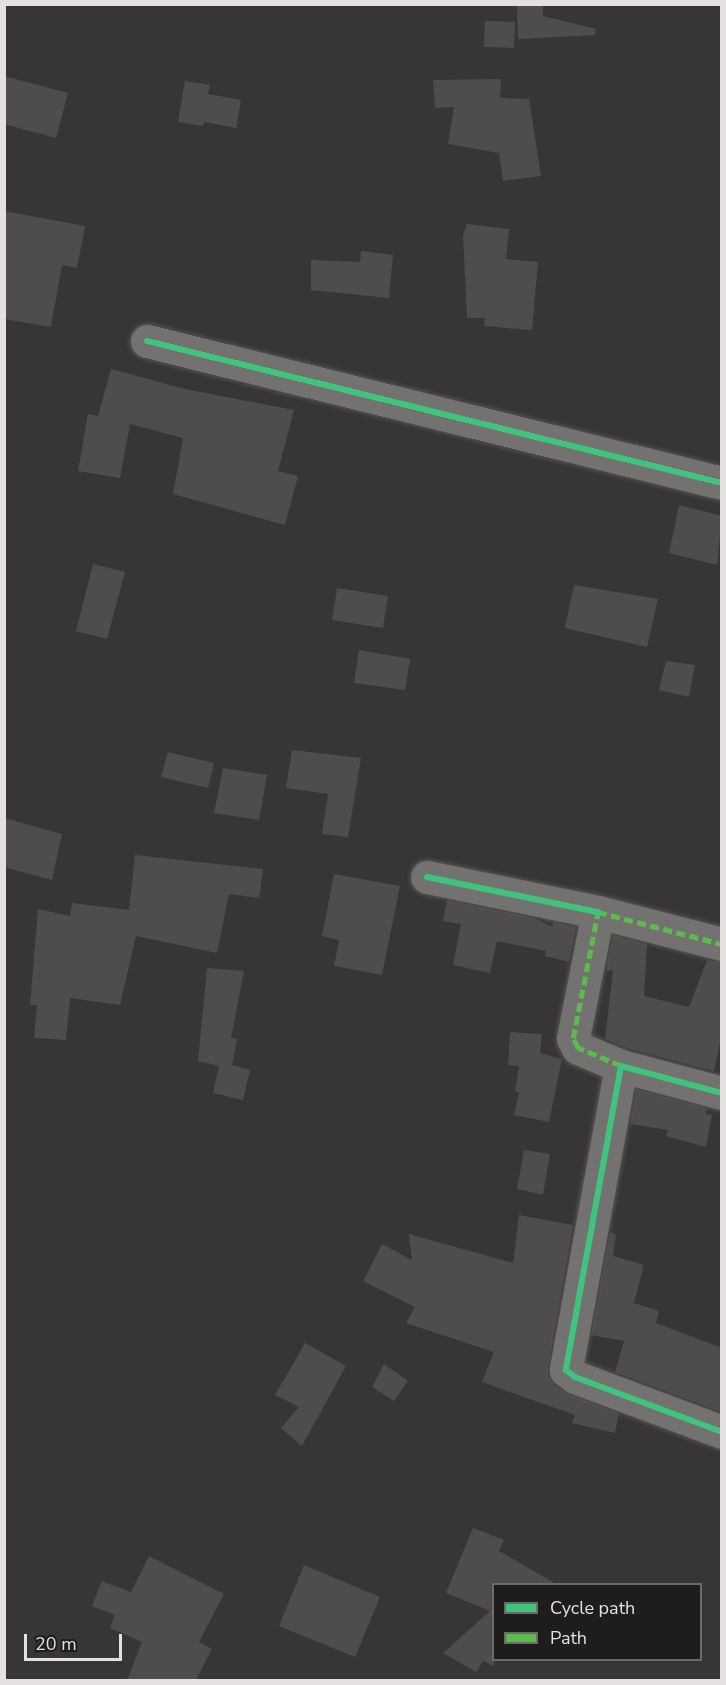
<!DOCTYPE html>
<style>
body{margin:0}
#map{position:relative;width:726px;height:1685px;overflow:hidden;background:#383634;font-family:"Nunito Sans",sans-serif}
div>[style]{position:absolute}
.building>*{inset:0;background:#4f4d4c}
.roads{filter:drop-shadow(0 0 2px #565453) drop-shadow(0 0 2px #565453)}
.minor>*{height:33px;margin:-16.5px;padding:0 16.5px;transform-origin:16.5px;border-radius:16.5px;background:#737270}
.quiet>*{height:4.5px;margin-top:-2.25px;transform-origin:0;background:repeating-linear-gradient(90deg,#5cbc4b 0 9px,transparent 0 13.5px)}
.cycleway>*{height:6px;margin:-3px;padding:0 3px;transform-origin:3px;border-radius:3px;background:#40c37c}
span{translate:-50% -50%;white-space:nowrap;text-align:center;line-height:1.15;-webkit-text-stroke:4.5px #1f1d1c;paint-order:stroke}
.frame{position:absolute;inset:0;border:6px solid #e3e0df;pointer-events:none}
.legend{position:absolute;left:492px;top:1583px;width:210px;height:78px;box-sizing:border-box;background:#1f1d1c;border:2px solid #6d6b6a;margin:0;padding:8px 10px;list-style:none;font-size:18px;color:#e3e0df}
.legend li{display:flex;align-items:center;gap:12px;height:30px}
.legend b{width:30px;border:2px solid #6d6b6a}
.scale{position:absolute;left:24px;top:1634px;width:98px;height:27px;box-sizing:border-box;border:3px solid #e3e0df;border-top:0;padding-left:8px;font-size:18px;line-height:21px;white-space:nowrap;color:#e3e0df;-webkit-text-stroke:4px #1f1d1c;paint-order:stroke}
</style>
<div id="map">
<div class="building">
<div style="clip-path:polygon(517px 4px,543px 4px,543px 16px,596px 29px,595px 35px,518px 39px)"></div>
<div style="clip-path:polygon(485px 21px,515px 22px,514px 48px,484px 47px)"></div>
<div style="clip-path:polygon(4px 76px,68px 93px,56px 138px,4px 124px)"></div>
<div style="clip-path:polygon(501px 79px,500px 98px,529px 99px,541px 176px,503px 181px,499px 153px,448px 144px,454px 107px,435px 108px,433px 80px)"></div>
<div style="clip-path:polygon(185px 81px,210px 85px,208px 94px,241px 100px,236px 128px,204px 122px,203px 126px,178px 122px)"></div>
<div style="clip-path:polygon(4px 211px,85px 226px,77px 268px,62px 265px,51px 327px,4px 319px)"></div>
<div style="clip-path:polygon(467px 224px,509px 229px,506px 259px,538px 262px,532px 330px,484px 326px,485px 318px,467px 318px,463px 235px)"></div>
<div style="clip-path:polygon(361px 251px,393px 255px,389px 298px,311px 290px,311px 260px,360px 262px)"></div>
<div style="clip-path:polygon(111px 369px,185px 389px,294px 410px,278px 471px,298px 476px,285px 525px,173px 494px,183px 438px,130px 424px,120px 478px,78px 471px,88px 414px,98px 416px)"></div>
<div style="clip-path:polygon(679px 505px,722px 516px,717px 565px,669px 553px)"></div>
<div style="clip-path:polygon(93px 564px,125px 572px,107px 639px,76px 631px)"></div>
<div style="clip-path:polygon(574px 585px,658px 599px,647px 647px,565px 628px)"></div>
<div style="clip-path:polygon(337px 588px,388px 596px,383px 628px,332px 620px)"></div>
<div style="clip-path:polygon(359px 650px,410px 659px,405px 690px,354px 683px)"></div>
<div style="clip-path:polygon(666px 661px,695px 665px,689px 697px,659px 690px)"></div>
<div style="clip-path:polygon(292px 750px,361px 758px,348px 837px,322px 834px,328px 794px,286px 788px)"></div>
<div style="clip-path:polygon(168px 752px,214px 763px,208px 788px,161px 777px)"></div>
<div style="clip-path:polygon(223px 768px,267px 775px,259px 820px,214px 813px)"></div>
<div style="clip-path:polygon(4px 818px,62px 834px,52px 880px,4px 867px)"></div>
<div style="clip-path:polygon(135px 855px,263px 869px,259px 898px,229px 894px,217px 953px,136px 936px,120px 1005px,70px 998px,66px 1040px,34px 1038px,37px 1005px,30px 1005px,38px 909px,70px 916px,72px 903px,129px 910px)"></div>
<div style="clip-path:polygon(334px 874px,400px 886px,382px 975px,334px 966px,339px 940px,322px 936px)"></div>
<div style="clip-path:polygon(447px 900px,535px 918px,552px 927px,553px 922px,576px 927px,569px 962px,545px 956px,546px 951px,497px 941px,490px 973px,453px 965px,461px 924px,443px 921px)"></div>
<div style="clip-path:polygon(613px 935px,647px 944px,644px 996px,689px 1007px,707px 960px,722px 962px,722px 1033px,714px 1071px,627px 1048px,605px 1039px,613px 971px,606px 970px)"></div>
<div style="clip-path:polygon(207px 968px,244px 971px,231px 1038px,237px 1039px,232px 1065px,250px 1070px,243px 1100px,213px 1093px,219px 1066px,198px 1061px)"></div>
<div style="clip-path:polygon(510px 1032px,542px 1034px,540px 1053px,562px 1059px,549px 1122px,514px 1115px,519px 1092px,515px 1092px,519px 1066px,508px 1065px)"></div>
<div style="clip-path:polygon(636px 1089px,707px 1108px,706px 1114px,712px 1115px,706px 1147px,666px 1136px,668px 1130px,630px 1124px)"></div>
<div style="clip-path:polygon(524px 1150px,550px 1154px,543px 1195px,517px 1189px)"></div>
<div style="clip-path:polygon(519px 1215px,573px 1225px,548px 1367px,548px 1376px,554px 1385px,568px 1394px,619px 1413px,615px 1433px,572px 1423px,575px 1415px,482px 1382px,494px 1352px,406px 1323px,415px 1307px,363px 1281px,382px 1244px,412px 1260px,409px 1234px,513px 1263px)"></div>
<div style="clip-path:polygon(610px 1232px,616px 1234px,613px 1256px,644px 1265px,634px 1303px,659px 1311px,656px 1323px,722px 1348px,722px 1412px,615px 1372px,624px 1341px,591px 1335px)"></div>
<div style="clip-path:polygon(305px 1343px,346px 1366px,302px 1446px,281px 1428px,299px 1407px,275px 1395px)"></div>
<div style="clip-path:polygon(384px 1364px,408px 1381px,394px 1401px,372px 1387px)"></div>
<div style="clip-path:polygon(473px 1528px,504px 1540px,499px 1551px,556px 1584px,494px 1584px,494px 1666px,483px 1661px,476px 1672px,443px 1653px,490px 1611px,446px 1593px)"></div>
<div style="clip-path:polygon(149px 1556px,224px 1594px,199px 1642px,212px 1649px,196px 1680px,127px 1680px,142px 1642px,110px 1628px,115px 1615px,92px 1606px,102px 1581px,131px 1592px)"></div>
<div style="clip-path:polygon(304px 1565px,380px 1597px,355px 1657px,279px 1626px)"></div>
</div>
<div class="roads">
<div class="minor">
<div style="left:147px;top:341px;width:592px;rotate:13.87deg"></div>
<div style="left:427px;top:877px;width:175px;rotate:11.6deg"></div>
<div style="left:621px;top:1066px;width:47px;rotate:-157.3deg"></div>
<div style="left:578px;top:1048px;width:11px;rotate:-117deg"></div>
<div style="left:573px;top:1038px;width:128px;rotate:-78.8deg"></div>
<div style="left:598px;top:912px;width:128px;rotate:14.5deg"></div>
<div style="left:722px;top:1093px;width:105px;rotate:-165deg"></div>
<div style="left:621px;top:1066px;width:309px;rotate:100.3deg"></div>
<div style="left:566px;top:1370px;width:11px;rotate:38deg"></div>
<div style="left:575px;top:1377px;width:157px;rotate:20.5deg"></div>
</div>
</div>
<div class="quiet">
<div style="left:621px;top:1066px;width:47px;rotate:-157.3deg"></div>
<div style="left:578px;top:1048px;width:11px;rotate:-117deg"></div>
<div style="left:573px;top:1038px;width:128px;rotate:-78.8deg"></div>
<div style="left:598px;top:912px;width:128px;rotate:14.5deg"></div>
</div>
<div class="cycleway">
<div style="left:147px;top:341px;width:592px;rotate:13.87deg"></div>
<div style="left:427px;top:877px;width:175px;rotate:11.6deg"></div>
<div style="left:722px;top:1093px;width:105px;rotate:-165deg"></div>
<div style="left:621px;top:1066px;width:309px;rotate:100.3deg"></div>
<div style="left:566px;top:1370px;width:11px;rotate:38deg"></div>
<div style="left:575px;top:1377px;width:157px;rotate:20.5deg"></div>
</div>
<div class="frame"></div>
<ul class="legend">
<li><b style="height:8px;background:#40c37c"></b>Cycle path</li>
<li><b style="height:8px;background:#5cbc4b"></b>Path</li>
</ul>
<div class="scale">20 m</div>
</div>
